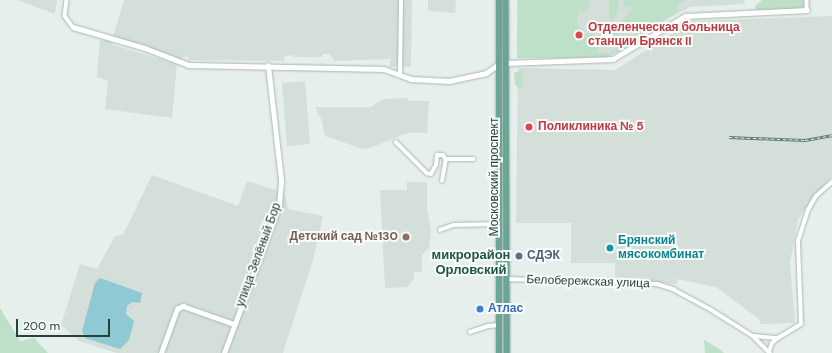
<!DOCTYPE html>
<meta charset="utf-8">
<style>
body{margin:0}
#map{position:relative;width:832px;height:353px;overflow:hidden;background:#e6efeb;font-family:"DM Sans",sans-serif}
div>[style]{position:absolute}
.built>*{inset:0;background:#d4dfda}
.green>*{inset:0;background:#bfe0c8}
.water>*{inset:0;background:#8ec9d4}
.roads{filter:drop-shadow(0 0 1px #a8b8b2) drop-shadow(0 0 1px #a8b8b2)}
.minor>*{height:3.5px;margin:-1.75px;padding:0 1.75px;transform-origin:1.75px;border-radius:1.75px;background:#fff}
.tertiary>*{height:4.5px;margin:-2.25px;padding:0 2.25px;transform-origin:2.25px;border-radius:2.25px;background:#fff}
.primary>*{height:5.5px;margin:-2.75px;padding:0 2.75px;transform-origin:2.75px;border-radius:2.75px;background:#6aa596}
.rail>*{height:2.5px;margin-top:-1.25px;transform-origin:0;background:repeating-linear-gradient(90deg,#f7fbf9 0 3px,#5f7d75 0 6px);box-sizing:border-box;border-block:1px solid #5f7d75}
.dots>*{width:11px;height:11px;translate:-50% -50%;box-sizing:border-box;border:2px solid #f7fbf9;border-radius:50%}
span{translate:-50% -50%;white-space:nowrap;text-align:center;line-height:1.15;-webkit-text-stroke:4px #f7fbf9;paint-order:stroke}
.health-label{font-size:12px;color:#be3a42;font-weight:700}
.left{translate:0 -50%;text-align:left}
.street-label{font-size:12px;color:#24423a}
.education-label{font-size:12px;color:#785e54;font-weight:700}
.right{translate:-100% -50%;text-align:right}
.culture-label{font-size:12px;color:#0d838f;font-weight:700}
.service-label{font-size:12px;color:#4e5e75;font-weight:700}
.shop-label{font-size:12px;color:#366cbe;font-weight:700}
.neighbourhood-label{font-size:13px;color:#1f5548;font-weight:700}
.scale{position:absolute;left:16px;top:319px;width:94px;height:18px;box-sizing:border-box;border:2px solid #24423a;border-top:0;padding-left:5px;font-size:12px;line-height:14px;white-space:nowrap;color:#24423a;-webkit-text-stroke:3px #f7fbf9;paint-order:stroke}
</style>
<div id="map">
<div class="built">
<div style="clip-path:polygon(17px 0,57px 0,55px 14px)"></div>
<div style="clip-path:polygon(124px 0,412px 0,411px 67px,390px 67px,390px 59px,334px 61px,330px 54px,323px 54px,322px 57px,293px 57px,293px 55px,285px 56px,284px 61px,188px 60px,188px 56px,179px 59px,113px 37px)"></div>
<div style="clip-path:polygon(428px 0,456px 0,455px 13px,428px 11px)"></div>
<div style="clip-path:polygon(517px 0,744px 0,745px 4px,690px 7px,652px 27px,629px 44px,598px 57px,517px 58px)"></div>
<div style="clip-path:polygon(832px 16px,832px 177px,812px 198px,798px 220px,790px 263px,795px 323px,760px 324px,760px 320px,716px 287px,677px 279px,677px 284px,615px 279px,615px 263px,571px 263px,571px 223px,516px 223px,518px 68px,615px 70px,692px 21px)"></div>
<div style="clip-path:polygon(100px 40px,110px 41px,113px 45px,177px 64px,172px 118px,105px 109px,108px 81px,97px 77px)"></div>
<div style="clip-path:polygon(305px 81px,310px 144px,287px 146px,282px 83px)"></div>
<div style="clip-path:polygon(408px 98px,408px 101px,429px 101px,427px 133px,407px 133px,370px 148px,363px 149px,325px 136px,322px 121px,315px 107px,371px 107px,383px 99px)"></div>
<div style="clip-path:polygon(152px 175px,238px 206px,247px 181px,285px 193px,288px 209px,323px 216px,313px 260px,283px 353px,117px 353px,79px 341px,61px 325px,80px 264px,97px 269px,115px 236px,123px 235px)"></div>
<div style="clip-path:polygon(407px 182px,427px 182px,427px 210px,431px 229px,429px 248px,422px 255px,422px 272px,414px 272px,414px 278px,408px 287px,385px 288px,380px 190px,407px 190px)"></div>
</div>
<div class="green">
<div style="clip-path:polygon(518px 0,590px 0,587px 11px,579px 12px,577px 23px,584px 34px,593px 33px,594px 38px,600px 41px,601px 45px,596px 52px,608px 53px,628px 42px,627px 47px,605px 58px,517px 58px)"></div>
<div style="clip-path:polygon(609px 0,619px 0,619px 5px,613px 21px,609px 22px)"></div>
<div style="clip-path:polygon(623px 0,687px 0,677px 5px,678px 12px,640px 35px,628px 32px,606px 39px,606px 36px,618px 26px,632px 9px,629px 6px,624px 8px)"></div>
<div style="clip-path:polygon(762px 0,806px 0,806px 4px,800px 9px,756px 11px,755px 6px)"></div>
<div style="clip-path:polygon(522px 70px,522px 88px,518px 88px,515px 84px,514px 73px)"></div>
<div style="clip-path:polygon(0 308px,20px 341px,34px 338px,48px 353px,0 353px)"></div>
<div style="clip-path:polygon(704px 340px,721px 350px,724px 353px,705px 353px)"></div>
</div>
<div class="water">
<div style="clip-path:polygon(100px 278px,142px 293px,140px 303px,132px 302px,127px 306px,126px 314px,134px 321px,129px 340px,120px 349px,85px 338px,82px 331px,95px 283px)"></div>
</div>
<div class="roads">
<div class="minor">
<div style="left:67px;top:0;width:16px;rotate:97deg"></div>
<div style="left:65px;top:16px;width:14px;rotate:54deg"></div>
<div style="left:807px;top:0;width:10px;rotate:90deg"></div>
<div style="left:400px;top:74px;width:74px;rotate:-89.2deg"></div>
<div style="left:396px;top:142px;width:44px;rotate:45deg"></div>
<div style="left:427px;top:173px;width:4px;rotate:14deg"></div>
<div style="left:431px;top:174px;width:10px;rotate:-61deg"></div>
<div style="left:436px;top:165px;width:10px;rotate:-84deg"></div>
<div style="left:437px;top:155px;width:6px"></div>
<div style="left:443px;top:155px;width:5px;rotate:53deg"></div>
<div style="left:442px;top:181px;width:22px;rotate:-80deg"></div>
<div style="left:446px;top:159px;width:27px"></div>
<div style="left:440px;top:230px;width:15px;rotate:-20deg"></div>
<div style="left:454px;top:225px;width:46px;rotate:-1.2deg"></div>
<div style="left:506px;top:279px;width:151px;rotate:1.9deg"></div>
<div style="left:657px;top:284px;width:17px;rotate:17deg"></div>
<div style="left:673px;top:289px;width:42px;rotate:28.4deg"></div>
<div style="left:710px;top:309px;width:51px;rotate:32.1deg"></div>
<div style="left:753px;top:336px;width:24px;rotate:45deg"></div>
<div style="left:470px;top:332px;width:19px;rotate:-18deg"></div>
<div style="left:488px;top:326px;width:12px;rotate:-5deg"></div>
<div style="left:754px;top:336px;width:24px;rotate:5deg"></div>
<div style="left:778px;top:338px;width:27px;rotate:-31deg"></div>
<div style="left:801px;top:324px;width:83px;rotate:-92.1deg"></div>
<div style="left:798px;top:241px;width:33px;rotate:-72deg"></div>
<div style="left:808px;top:210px;width:16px;rotate:-60deg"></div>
<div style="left:816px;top:196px;width:21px;rotate:-41deg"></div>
<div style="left:769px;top:352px;width:9px;rotate:-72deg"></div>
<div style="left:772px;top:343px;width:8px;rotate:-40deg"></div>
</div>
<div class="tertiary">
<div style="left:73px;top:27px;width:75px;rotate:16.3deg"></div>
<div style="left:145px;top:48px;width:47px;rotate:21.1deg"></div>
<div style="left:189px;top:65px;width:195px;rotate:1.2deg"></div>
<div style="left:384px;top:69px;width:29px;rotate:20deg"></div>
<div style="left:411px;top:79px;width:38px;rotate:3deg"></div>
<div style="left:449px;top:81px;width:38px;rotate:-12deg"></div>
<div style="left:486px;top:73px;width:16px;rotate:-35deg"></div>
<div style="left:506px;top:63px;width:107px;rotate:-2.1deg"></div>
<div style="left:613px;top:59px;width:84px;rotate:-30.8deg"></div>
<div style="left:685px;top:16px;width:122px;rotate:-2.8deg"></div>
<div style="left:161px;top:353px;width:47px;rotate:-70deg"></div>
<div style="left:177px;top:309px;width:7px;rotate:-27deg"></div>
<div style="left:183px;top:306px;width:54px;rotate:19.4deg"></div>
<div style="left:224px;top:353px;width:158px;rotate:-69.6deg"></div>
<div style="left:279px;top:205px;width:25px;rotate:-85deg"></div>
<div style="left:281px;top:180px;width:115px;rotate:-96.5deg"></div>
</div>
<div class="primary">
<div style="left:506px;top:0;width:353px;rotate:89.8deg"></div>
<div style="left:499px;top:353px;width:353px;rotate:-90deg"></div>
</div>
</div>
<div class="rail">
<div style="left:729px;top:137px;width:76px;rotate:2.3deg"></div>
<div style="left:805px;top:140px;width:27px;rotate:-10deg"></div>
</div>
<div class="dots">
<div style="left:579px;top:35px;background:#e0444e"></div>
<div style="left:529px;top:127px;background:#e0444e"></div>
<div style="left:406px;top:237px;background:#8d6e63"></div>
<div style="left:610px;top:248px;background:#0f9aa8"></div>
<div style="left:519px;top:256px;background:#5c6f8a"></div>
<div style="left:480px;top:309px;background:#3f7fe0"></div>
</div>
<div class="health-label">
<span class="left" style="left:588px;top:35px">Отделенческая больница<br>станции Брянск II</span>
<span class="left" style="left:538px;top:127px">Поликлиника № 5</span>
</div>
<div class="street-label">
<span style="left:495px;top:177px;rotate:-90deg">Московский проспект</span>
<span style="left:259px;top:255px;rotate:-70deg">улица Зелёный Бор</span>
<span style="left:588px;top:282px;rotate:2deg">Белобережская улица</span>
</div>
<div class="education-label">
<span class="right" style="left:398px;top:237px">Детский сад №130</span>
</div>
<div class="culture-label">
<span class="left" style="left:618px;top:248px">Брянский<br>мясокомбинат</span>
</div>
<div class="service-label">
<span class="left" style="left:527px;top:256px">СДЭК</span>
</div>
<div class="shop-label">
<span class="left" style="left:488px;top:309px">Атлас</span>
</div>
<div class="neighbourhood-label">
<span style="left:471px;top:263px">микрорайон<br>Орловский</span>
</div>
<div class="scale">200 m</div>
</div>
